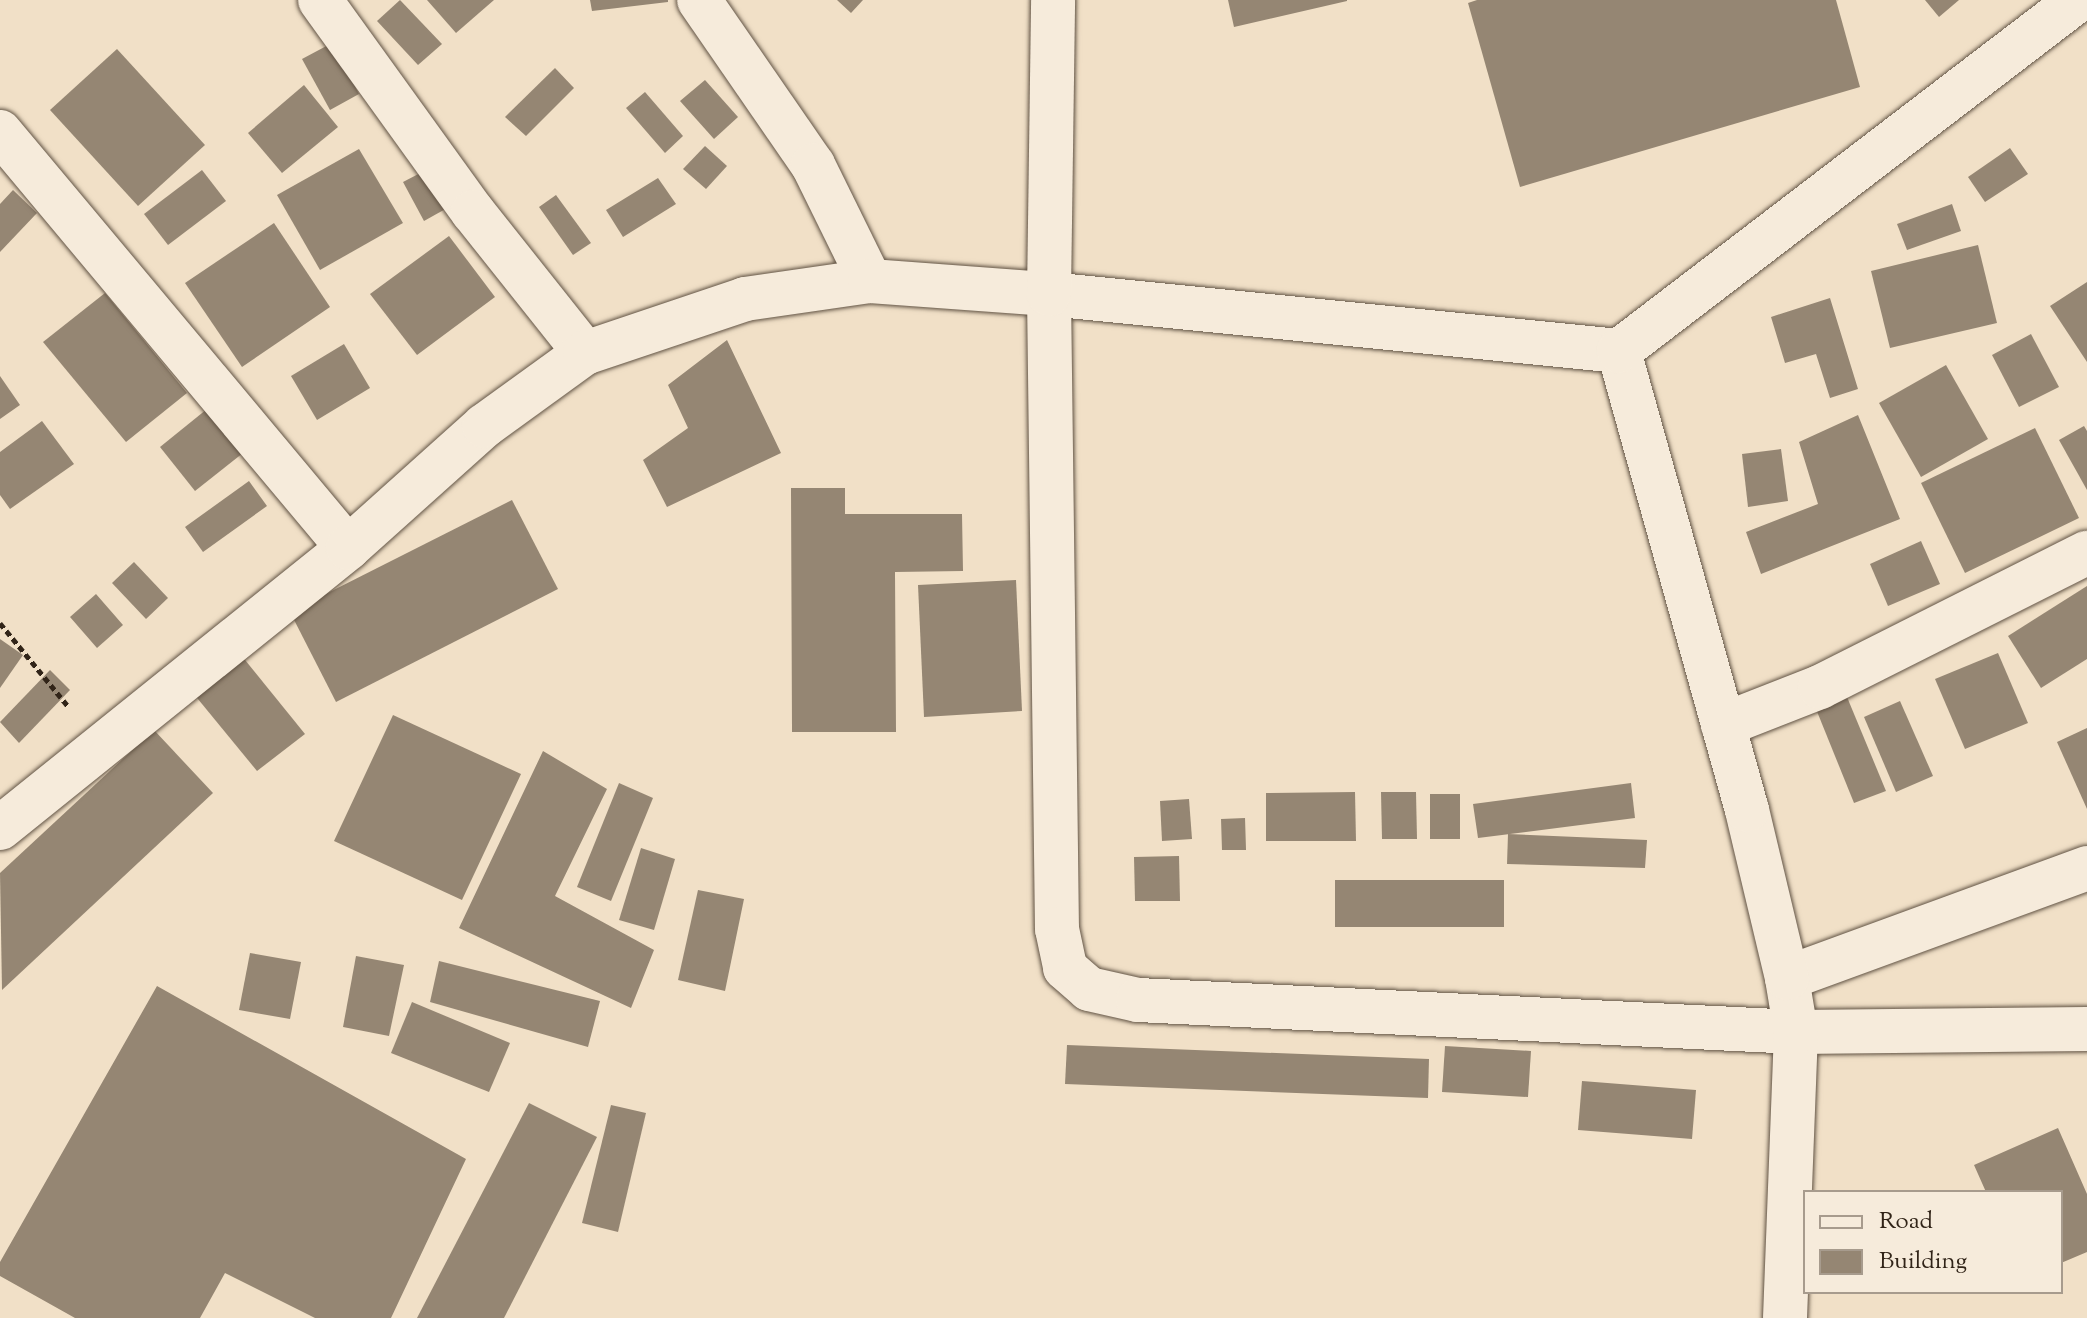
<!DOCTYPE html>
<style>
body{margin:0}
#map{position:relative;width:2087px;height:1318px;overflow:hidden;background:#f1e0c7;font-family:"Sorts Mill Goudy",serif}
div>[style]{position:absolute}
.building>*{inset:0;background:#958673}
.path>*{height:5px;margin-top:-2.5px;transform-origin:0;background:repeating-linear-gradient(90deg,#312418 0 6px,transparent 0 10px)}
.roads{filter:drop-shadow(0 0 2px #615344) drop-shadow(0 0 2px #615344)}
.street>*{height:44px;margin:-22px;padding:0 22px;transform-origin:22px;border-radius:22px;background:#f6ebdb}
.secondary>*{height:44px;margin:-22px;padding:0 22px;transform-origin:22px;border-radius:22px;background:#f6ebdb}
span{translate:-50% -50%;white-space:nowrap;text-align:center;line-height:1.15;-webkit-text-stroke:6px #f6ebdb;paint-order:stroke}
.legend{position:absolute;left:1803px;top:1190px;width:260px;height:104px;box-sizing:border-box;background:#f6ebdb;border:2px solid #a79b8d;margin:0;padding:10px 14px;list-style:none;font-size:24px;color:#312418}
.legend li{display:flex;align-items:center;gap:16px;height:40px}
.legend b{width:40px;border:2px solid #a79b8d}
</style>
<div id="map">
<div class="building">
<div style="clip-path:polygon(400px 0,442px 44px,418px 65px,377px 21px)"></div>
<div style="clip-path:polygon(427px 0,494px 0,456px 33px)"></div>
<div style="clip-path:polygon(590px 0,668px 0,668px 2px,592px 11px)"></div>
<div style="clip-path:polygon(837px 0,863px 0,851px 13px)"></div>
<div style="clip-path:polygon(1228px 0,1347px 0,1347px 1px,1234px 27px)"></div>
<div style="clip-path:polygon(1477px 0,1836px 0,1860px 87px,1520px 187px,1468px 3px)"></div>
<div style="clip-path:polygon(1925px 0,1959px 0,1939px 17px)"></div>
<div style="clip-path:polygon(332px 43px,359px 94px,330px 110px,302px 59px)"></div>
<div style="clip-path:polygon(117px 49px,205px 145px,138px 206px,50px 110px)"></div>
<div style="clip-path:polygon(555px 68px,574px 88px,526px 136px,505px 117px)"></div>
<div style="clip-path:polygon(705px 80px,738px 117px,714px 139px,680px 101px)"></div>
<div style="clip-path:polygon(304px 85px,338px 127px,282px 173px,248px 133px)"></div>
<div style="clip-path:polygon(645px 92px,683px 136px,665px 153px,626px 108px)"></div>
<div style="clip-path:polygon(705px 146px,727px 166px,706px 189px,683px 169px)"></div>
<div style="clip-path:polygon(2010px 148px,2028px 174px,1985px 202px,1968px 177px)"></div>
<div style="clip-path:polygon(359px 149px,403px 223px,320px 270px,277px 195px)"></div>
<div style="clip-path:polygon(428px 169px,449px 207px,424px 221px,403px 182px)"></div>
<div style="clip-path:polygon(202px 170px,226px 201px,168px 245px,144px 214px)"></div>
<div style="clip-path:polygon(658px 178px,676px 204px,623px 237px,606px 210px)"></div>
<div style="clip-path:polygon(13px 190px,37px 213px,0 252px,0 204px)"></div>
<div style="clip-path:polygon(556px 195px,591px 243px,573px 255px,539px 207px)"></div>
<div style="clip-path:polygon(1952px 204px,1961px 231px,1907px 250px,1897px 224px)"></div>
<div style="clip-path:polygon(274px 223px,330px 307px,242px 367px,185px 283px)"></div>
<div style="clip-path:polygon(449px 236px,495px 297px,417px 355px,370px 294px)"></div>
<div style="clip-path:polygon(1978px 245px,1997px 323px,1890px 348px,1871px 271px)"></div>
<div style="clip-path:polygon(2087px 282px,2087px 362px,2050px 306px)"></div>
<div style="clip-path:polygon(105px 293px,187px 393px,126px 442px,43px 342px)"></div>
<div style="clip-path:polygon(1830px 298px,1858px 389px,1830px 398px,1816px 354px,1785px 363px,1771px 317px)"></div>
<div style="clip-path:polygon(2031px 334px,2059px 387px,2019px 407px,1992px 355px)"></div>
<div style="clip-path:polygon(727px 340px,781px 453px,667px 507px,643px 460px,688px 428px,668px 385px)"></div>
<div style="clip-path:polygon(344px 344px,370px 388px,317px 420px,291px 376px)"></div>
<div style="clip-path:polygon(1946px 365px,1988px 439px,1921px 477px,1879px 403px)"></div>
<div style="clip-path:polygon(0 376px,20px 405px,0 419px)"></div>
<div style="clip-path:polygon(207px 409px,243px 453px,195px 491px,160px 447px)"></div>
<div style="clip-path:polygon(1858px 415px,1900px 519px,1761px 574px,1746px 532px,1818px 504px,1799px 442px)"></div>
<div style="clip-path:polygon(42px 421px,74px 464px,10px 509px,0 495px,0 452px)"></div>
<div style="clip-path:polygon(2084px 426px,2087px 431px,2087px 490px,2059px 440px)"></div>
<div style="clip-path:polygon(2035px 428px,2079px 518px,1965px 573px,1921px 483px)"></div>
<div style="clip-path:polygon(1781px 449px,1788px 501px,1748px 507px,1742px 454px)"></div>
<div style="clip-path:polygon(249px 481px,267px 506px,203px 552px,185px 527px)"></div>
<div style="clip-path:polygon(791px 488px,845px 488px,845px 514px,962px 514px,963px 571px,895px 572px,896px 732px,792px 732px)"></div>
<div style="clip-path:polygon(512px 500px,558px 589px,336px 702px,290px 612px)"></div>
<div style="clip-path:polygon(1921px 541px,1940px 584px,1888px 606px,1870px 564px)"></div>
<div style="clip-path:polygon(134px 562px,168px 598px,146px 619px,112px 583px)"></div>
<div style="clip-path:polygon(1016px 580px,1022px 711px,924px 717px,918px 585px)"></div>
<div style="clip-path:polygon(2087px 586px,2087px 659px,2041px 688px,2008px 636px)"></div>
<div style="clip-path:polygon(96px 594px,123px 625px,97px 648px,70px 617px)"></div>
<div style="clip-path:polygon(0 639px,23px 655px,0 688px)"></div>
<div style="clip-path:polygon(1998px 653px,2028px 723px,1965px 749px,1935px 679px)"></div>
<div style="clip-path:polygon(241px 655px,305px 734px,257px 771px,193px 693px)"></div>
<div style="clip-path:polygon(50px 670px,70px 690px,19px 743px,0 722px)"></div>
<div style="clip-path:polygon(1847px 697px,1886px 791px,1854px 803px,1816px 709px)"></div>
<div style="clip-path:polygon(1900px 701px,1933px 776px,1896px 792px,1864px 717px)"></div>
<div style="clip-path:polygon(393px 715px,521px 774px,462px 900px,334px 841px)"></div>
<div style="clip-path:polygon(2087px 728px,2087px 809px,2057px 742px)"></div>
<div style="clip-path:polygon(154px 730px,213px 793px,2px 990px,0 873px)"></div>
<div style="clip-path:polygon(543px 751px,607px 789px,555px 896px,654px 950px,631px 1008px,459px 928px)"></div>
<div style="clip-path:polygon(619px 783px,653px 798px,611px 901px,577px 887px)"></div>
<div style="clip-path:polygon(1631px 783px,1635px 818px,1478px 838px,1473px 804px)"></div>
<div style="clip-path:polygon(1355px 792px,1356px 841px,1266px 841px,1266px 793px)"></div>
<div style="clip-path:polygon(1381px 792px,1416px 792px,1417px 839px,1382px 839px)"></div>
<div style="clip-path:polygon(1430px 794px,1460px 794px,1460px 839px,1430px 839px)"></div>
<div style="clip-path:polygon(1189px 799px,1192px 839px,1162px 841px,1160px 801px)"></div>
<div style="clip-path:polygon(1245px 818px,1246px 850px,1222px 850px,1221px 819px)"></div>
<div style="clip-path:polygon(1508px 834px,1647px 840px,1645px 868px,1507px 864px)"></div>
<div style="clip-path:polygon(641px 848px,675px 859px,654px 930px,619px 920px)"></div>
<div style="clip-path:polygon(1179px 856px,1180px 901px,1135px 901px,1134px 857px)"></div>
<div style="clip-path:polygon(1335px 880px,1504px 880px,1504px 927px,1335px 927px)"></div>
<div style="clip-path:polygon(698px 890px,744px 899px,725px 991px,678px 980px)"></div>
<div style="clip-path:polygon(250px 953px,301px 962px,290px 1019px,239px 1010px)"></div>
<div style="clip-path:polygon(356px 956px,404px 965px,389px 1036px,343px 1027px)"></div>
<div style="clip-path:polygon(439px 961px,600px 1001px,588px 1047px,430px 1002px)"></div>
<div style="clip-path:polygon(157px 986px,466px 1159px,391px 1318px,315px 1318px,225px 1273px,200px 1318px,75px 1318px,0 1276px,0 1262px)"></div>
<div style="clip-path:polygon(412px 1002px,510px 1043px,489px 1092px,391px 1053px)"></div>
<div style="clip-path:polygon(1067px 1045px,1429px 1059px,1428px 1098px,1065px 1084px)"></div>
<div style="clip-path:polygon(1445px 1046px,1531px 1051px,1528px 1097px,1442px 1092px)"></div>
<div style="clip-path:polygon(1582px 1081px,1696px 1090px,1692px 1139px,1578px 1130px)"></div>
<div style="clip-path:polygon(529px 1103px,597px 1137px,504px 1318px,417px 1318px)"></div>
<div style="clip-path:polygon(611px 1105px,646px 1113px,618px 1232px,582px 1223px)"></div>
<div style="clip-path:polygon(2058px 1128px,2087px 1194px,2087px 1252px,2061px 1263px,2061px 1192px,1986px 1192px,1974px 1165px)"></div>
</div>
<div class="path">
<div style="left:0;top:623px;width:107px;rotate:50.7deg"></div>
</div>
<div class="roads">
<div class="street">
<div style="left:320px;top:0;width:261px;rotate:54.2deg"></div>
<div style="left:473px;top:212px;width:180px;rotate:51.5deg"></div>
<div style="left:699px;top:0;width:201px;rotate:55.4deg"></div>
<div style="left:813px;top:165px;width:129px;rotate:63.8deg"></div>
<div style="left:0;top:132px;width:542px;rotate:50.09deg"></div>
<div style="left:1049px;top:294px;width:635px;rotate:89.28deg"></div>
<div style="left:1057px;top:929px;width:40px;rotate:78deg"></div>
<div style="left:1065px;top:968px;width:32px;rotate:41deg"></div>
<div style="left:1089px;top:989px;width:50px;rotate:12.7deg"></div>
<div style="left:1138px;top:1000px;width:659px;rotate:2.78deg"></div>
<div style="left:1723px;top:725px;width:104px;rotate:-21.4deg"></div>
<div style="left:1820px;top:687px;width:299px;rotate:-26.7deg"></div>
<div style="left:1787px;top:978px;width:320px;rotate:-20.1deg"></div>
</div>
<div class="secondary">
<div style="left:1049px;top:294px;width:573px;rotate:5.71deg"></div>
<div style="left:0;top:828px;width:447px;rotate:-38.8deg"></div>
<div style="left:348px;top:548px;width:183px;rotate:-41.9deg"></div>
<div style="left:484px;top:426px;width:125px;rotate:-35.9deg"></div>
<div style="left:585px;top:353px;width:169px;rotate:-18.6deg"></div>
<div style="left:745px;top:299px;width:126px;rotate:-8.2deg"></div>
<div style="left:870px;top:281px;width:179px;rotate:4.2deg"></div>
<div style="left:1049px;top:294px;width:294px;rotate:-89.2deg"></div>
<div style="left:1796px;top:1032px;width:291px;rotate:-0.6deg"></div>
<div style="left:1785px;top:1318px;width:286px;rotate:-87.8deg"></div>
<div style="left:1796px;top:1032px;width:55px;rotate:-99.5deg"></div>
<div style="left:1787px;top:978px;width:173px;rotate:-103.4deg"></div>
<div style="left:1747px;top:810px;width:477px;rotate:-105.6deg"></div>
<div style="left:1619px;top:351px;width:578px;rotate:-37.41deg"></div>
</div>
</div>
<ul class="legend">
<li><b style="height:10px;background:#f6ebdb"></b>Road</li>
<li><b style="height:22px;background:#958673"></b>Building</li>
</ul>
</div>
